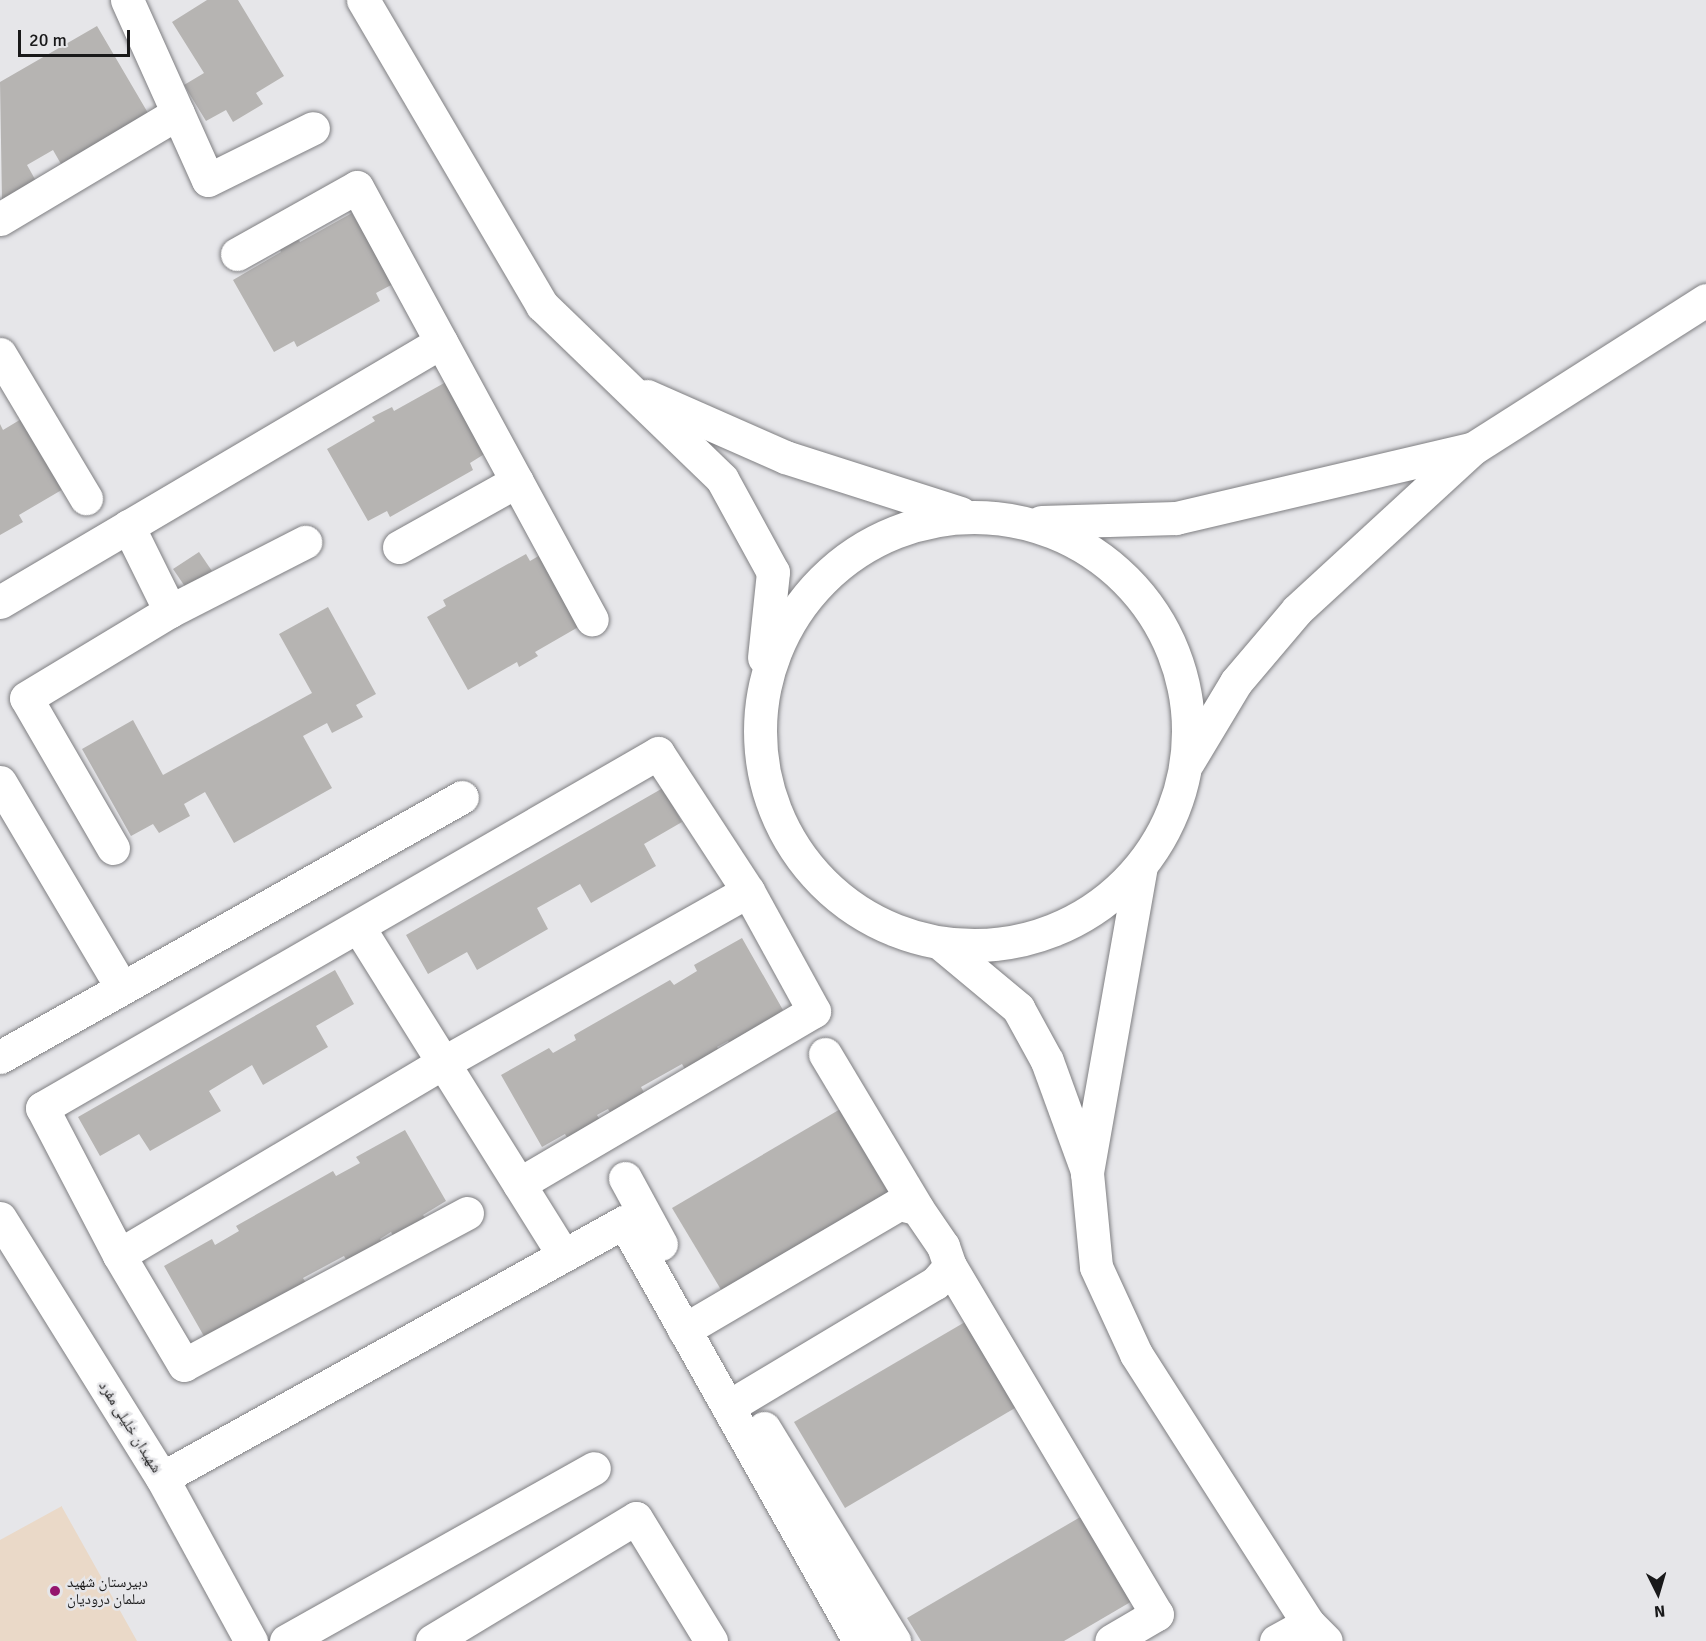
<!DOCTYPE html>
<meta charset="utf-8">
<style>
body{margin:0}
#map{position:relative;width:1706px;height:1641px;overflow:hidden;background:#e6e6e9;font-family:Signika,"Noto Naskh Arabic",sans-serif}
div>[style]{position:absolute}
.education>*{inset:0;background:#ead9c8}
.building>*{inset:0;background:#b6b4b2}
.roads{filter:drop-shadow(0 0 2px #7f7f82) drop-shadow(0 0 2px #7f7f82)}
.minor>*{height:33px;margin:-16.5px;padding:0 16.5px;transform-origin:16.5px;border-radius:16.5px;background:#fff}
.minor>.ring{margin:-16.5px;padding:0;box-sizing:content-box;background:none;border:33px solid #fff;border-radius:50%}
.dots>*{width:16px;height:16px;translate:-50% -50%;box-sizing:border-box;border:3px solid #e6e6e9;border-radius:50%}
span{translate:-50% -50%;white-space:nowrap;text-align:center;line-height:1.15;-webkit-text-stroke:5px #e6e6e9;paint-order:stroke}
.street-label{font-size:15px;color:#19191a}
.poi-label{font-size:15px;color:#19191a}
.left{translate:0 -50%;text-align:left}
.north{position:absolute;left:1628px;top:1563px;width:60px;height:60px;-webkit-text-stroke:4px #e6e6e9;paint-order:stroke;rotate:175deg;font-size:16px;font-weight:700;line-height:24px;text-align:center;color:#19191a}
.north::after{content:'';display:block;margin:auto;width:21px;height:27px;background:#19191a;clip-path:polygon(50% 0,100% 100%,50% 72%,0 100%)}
.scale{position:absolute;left:18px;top:30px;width:112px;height:27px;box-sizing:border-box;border:3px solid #19191a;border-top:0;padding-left:8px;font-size:18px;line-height:21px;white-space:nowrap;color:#19191a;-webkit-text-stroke:4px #e6e6e9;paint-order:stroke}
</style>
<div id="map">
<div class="education">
<div style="clip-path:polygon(62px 1506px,62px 1507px,137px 1641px,0 1641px,0 1540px)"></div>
</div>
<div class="building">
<div style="clip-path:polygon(207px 0,238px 0,284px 76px,256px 93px,263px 104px,233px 122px,226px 110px,206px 121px,184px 85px,204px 73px,172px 22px)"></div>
<div style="clip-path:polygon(97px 26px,148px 113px,61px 164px,53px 150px,27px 165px,36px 181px,2px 201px,0 82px)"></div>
<div style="clip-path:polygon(352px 213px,393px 284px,376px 293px,380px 301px,297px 347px,294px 341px,274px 352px,233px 280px,281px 252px,279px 248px,298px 238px,300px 242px)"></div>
<div style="clip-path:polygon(446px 382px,486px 453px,470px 463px,473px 470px,390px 517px,387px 511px,368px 521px,327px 449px,375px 421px,372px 417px,392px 407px,394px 411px)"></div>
<div style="clip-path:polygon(23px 418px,65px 488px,19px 515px,23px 522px,0 535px,0 424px,3px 430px)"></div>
<div style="clip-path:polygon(547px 551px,587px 622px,535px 652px,538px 656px,519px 667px,517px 662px,468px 690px,427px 617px,446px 606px,443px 600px,526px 554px,530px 561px)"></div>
<div style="clip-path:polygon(199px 552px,212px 571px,186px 588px,173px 569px)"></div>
<div style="clip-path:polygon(328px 607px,376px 694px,356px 705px,363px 717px,332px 733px,327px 723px,303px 736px,332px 788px,234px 843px,205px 792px,184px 804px,190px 816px,159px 833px,153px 824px,131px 836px,82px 749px,133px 720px,163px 775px,312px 693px,279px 634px)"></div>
<div style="clip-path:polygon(663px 788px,682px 822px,644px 844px,656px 866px,591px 903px,580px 884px,537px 908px,548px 929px,477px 970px,467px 952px,428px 974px,406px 935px)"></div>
<div style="clip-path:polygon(742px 938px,783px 1010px,731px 1046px,728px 1041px,717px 1047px,720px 1052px,686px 1071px,682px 1064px,641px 1087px,645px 1094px,611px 1114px,608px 1109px,597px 1115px,600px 1120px,568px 1139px,565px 1134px,542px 1147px,501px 1075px,549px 1048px,553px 1053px,576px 1040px,574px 1035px,670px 980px,674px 985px,697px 971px,694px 965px)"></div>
<div style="clip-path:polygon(335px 970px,354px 1004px,316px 1026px,328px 1047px,263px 1085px,252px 1065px,209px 1091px,221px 1111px,150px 1151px,139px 1134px,100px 1156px,78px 1117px)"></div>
<div style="clip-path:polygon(866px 1094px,917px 1180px,723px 1293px,672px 1208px)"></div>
<div style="clip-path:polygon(405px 1130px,446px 1201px,423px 1215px,426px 1219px,394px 1237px,391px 1232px,380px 1239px,383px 1243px,348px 1263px,344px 1256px,303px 1278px,308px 1286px,205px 1338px,164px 1266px,212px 1239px,215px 1245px,239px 1231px,236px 1226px,333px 1171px,336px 1176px,360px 1163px,356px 1157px)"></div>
<div style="clip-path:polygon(989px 1308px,1039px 1394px,845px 1508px,794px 1422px)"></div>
<div style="clip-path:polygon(1101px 1505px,1151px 1590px,1064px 1641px,921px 1641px,907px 1618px)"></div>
</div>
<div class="roads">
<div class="minor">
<div style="left:127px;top:0;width:197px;rotate:65.8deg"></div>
<div style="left:208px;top:180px;width:117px;rotate:-26.3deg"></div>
<div style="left:363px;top:0;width:354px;rotate:59.6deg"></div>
<div style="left:542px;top:305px;width:250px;rotate:44deg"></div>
<div style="left:722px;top:479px;width:106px;rotate:61.3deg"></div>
<div style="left:773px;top:572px;width:86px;rotate:96deg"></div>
<div style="left:0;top:219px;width:207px;rotate:-30.8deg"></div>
<div style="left:237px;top:254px;width:137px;rotate:-29.2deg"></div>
<div style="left:357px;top:187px;width:492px;rotate:61.5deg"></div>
<div style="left:0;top:354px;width:168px;rotate:59.2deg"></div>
<div style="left:647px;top:396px;width:151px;rotate:23.8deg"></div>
<div style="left:785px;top:457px;width:184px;rotate:17.7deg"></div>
<div class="ring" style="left:760px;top:517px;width:395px;height:395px"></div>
<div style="left:1041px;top:522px;width:135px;rotate:-1.7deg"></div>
<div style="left:1176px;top:518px;width:302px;rotate:-13.2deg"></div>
<div style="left:128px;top:526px;width:95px;rotate:63.7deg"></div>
<div style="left:399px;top:547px;width:135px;rotate:-29.2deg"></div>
<div style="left:0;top:602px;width:512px;rotate:-30.52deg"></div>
<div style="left:1188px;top:762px;width:93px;rotate:-59deg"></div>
<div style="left:1236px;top:682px;width:94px;rotate:-49.7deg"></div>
<div style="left:1297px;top:610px;width:238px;rotate:-42.6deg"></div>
<div style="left:1472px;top:449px;width:277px;rotate:-32.5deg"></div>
<div style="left:0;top:782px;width:239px;rotate:59.4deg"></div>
<div style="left:113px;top:848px;width:173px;rotate:-120.1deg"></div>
<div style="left:26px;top:698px;width:168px;rotate:-31.1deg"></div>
<div style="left:170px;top:611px;width:152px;rotate:-27.1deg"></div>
<div style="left:1141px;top:866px;width:312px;rotate:100deg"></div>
<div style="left:1087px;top:1173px;width:94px;rotate:84.5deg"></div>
<div style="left:1096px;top:1267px;width:96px;rotate:65.3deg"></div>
<div style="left:1136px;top:1354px;width:319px;rotate:57.4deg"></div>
<div style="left:1308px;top:1623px;width:25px;rotate:45deg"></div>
<div style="left:359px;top:928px;width:385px;rotate:58deg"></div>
<div style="left:940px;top:943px;width:102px;rotate:39.8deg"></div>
<div style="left:1018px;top:1008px;width:60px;rotate:61.3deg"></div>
<div style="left:1047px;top:1061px;width:114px;rotate:70deg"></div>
<div style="left:825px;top:1054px;width:179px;rotate:59.1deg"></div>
<div style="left:0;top:1057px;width:530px;rotate:-29.37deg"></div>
<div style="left:625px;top:1178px;width:75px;rotate:61.4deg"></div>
<div style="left:467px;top:1213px;width:321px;rotate:151.8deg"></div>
<div style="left:184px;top:1365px;width:128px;rotate:-120.6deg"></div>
<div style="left:119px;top:1255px;width:166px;rotate:-117.6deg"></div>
<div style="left:42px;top:1108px;width:711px;rotate:-29.95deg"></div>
<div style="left:658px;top:753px;width:165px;rotate:56.9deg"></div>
<div style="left:748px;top:891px;width:137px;rotate:61.2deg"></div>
<div style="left:814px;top:1011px;width:342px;rotate:149.6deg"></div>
<div style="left:0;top:1218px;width:306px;rotate:58.1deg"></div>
<div style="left:162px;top:1478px;width:186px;rotate:61.4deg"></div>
<div style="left:119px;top:1255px;width:377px;rotate:-30.7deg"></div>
<div style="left:443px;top:1063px;width:350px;rotate:-29.4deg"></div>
<div style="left:950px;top:1266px;width:405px;rotate:59.3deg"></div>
<div style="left:1157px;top:1614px;width:53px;rotate:149.6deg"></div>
<div style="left:684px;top:1330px;width:249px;rotate:-30.4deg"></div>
<div style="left:899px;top:1204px;width:18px;rotate:13deg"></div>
<div style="left:917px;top:1208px;width:46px;rotate:55.6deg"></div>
<div style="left:943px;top:1246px;width:21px;rotate:71deg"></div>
<div style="left:950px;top:1266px;width:23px;rotate:131deg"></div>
<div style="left:935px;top:1283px;width:241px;rotate:149.1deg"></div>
<div style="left:764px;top:1428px;width:250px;rotate:58.6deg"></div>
<div style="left:162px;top:1478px;width:528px;rotate:-28.99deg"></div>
<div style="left:624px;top:1222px;width:480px;rotate:60.7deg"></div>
<div style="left:286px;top:1641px;width:353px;rotate:-29.3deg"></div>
<div style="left:432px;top:1641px;width:238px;rotate:-31.1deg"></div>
<div style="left:636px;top:1518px;width:144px;rotate:58.6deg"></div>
<div style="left:1276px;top:1641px;width:37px;rotate:-29deg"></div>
</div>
</div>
<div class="dots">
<div style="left:55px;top:1591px;background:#94146e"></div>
</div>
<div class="street-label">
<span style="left:130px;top:1427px;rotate:58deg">شهیدان خلیلی مفرد</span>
</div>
<div class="poi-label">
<span class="left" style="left:67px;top:1591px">دبیرستان شهید<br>سلمان درودیان</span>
</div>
<div class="north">N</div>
<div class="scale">20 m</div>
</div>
